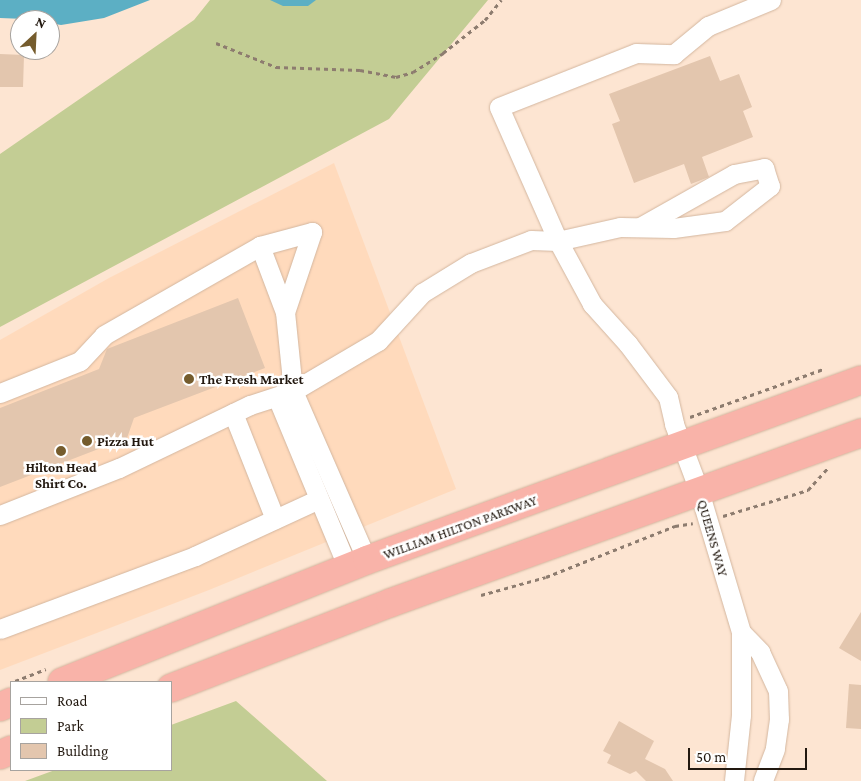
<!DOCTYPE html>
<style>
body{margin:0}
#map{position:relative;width:861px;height:781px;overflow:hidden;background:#fde5d2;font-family:"Crimson Pro",serif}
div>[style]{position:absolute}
.built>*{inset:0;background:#ffdabc}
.green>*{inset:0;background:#c3cd94}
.water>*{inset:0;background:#5cafc4}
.building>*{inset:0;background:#e3c6ae}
.path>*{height:3px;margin-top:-1.5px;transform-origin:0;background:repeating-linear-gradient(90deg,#8d7c6f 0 4px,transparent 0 8px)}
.roads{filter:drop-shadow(0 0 1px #d3b69f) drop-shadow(0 0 1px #d3b69f)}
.minor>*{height:19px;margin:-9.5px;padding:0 9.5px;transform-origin:9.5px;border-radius:9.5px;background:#fff}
.highway>*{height:28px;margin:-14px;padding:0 14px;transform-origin:14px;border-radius:14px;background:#f9b3a9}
.dots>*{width:14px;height:14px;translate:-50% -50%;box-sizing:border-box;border:2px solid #fff;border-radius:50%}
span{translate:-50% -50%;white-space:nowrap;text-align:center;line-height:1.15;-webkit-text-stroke:5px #fff;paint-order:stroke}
.poi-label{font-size:14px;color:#22180f;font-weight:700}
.left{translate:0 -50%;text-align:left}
.street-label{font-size:14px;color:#22180f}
.legend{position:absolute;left:10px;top:681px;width:162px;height:90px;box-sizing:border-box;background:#fff;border:1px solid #a7a39f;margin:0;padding:6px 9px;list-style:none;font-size:15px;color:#22180f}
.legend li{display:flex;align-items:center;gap:10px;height:25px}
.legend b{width:25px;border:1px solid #a7a39f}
.north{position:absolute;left:10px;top:10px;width:50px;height:50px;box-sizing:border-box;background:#fff;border:1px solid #a7a39f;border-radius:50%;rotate:25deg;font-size:14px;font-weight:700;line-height:20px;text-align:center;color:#22180f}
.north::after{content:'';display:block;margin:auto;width:18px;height:22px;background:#755c2d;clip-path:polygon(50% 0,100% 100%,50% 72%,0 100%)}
.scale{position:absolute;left:688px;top:748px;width:119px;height:22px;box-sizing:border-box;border:2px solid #22180f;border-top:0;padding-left:6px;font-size:15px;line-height:18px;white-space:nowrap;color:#22180f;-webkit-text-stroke:4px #fff;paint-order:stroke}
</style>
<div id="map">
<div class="built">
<div style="clip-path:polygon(334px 163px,456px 489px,209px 590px,0 670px,0 340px,109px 278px)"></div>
</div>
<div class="green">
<div style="clip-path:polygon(210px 0,488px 0,389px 119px,0 327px,0 154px,194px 20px)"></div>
<div style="clip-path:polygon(236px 701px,327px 781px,25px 781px,55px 770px,171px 770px,171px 725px)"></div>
</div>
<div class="water">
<div style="clip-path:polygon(0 0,150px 0,104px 18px,61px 25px,50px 23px,50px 20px,0 18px)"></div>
<div style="clip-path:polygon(270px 0,316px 0,308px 6px,283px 6px)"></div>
</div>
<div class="building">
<div style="clip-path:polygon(0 54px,24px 55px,23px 87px,0 87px)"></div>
<div style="clip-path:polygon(710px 56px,720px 81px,739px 74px,752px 107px,743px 111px,753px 137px,702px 157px,709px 177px,691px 184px,684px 164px,634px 183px,612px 124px,620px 121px,609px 94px)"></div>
<div style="clip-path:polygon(238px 298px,265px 368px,134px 418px,127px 438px,0 487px,0 408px,99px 369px,107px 349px)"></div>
<div style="clip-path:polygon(861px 612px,861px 661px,839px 648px)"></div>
<div style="clip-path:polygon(849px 684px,861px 685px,861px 729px,846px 728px)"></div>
<div style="clip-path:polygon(619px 721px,654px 741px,645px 759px,665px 769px,673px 781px,646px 781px,636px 771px,630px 774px,607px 763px,611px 755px,603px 751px)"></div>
</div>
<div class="path">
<div style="left:216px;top:43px;width:65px;rotate:21.8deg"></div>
<div style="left:276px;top:67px;width:84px;rotate:2deg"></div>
<div style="left:360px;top:70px;width:37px;rotate:11deg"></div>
<div style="left:396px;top:77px;width:18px;rotate:-16deg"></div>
<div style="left:413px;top:72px;width:36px;rotate:-32deg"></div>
<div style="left:443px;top:53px;width:53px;rotate:-38.2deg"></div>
<div style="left:485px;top:20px;width:26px;rotate:-51deg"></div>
<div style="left:690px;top:417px;width:141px;rotate:-19.8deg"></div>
<div style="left:723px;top:516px;width:89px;rotate:-17deg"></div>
<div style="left:808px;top:490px;width:30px;rotate:-48deg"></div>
<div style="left:481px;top:595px;width:67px;rotate:-15.5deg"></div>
<div style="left:546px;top:577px;width:139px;rotate:-21.6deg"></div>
<div style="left:675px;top:526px;width:18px;rotate:-9deg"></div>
<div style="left:15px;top:681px;width:33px;rotate:-21deg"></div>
</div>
<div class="roads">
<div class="minor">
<div style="left:640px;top:227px;width:108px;rotate:-29.4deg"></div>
<div style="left:734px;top:174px;width:31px;rotate:-11deg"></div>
<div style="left:764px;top:168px;width:19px;rotate:72deg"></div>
<div style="left:770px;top:186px;width:57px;rotate:142.1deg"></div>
<div style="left:725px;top:221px;width:52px;rotate:172.3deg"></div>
<div style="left:673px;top:228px;width:53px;rotate:-178.9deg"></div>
<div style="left:620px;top:227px;width:64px;rotate:167.3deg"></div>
<div style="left:558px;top:241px;width:146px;rotate:-113.8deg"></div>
<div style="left:499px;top:107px;width:147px;rotate:-21.5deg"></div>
<div style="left:636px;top:53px;width:38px;rotate:2deg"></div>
<div style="left:674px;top:54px;width:44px;rotate:-39.5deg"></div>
<div style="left:708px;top:26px;width:68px;rotate:-22.4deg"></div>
<div style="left:260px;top:246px;width:71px;rotate:69.3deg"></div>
<div style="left:285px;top:312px;width:79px;rotate:84.2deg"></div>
<div style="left:293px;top:391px;width:184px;rotate:66.4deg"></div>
<div style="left:0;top:393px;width:86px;rotate:-21.8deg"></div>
<div style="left:80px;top:361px;width:35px;rotate:-47deg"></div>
<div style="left:104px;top:335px;width:180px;rotate:-29.7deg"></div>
<div style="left:260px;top:246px;width:54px;rotate:-15.1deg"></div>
<div style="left:312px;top:232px;width:84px;rotate:108.6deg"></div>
<div style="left:277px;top:397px;width:185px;rotate:67.5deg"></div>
<div style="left:233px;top:413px;width:114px;rotate:68.4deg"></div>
<div style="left:0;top:515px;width:128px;rotate:-21.6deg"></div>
<div style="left:119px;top:468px;width:145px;rotate:-25.7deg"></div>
<div style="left:250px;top:405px;width:45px;rotate:-18deg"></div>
<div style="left:293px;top:391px;width:99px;rotate:-30.5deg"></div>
<div style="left:378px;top:341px;width:65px;rotate:-47.5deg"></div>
<div style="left:422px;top:293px;width:57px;rotate:-31.5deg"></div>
<div style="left:471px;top:263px;width:64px;rotate:-21deg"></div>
<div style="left:531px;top:240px;width:27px;rotate:2deg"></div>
<div style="left:558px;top:241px;width:72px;rotate:61.6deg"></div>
<div style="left:592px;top:304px;width:54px;rotate:48deg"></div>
<div style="left:628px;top:344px;width:66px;rotate:53deg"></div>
<div style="left:668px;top:397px;width:28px;rotate:77deg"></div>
<div style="left:674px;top:424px;width:72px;rotate:69.5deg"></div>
<div style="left:699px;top:491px;width:147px;rotate:73.4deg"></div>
<div style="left:741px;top:632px;width:83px;rotate:90deg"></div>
<div style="left:741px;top:715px;width:66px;rotate:96.1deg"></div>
<div style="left:0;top:629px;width:208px;rotate:-20.5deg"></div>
<div style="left:195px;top:556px;width:136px;rotate:-24.7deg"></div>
<div style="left:741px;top:632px;width:28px;rotate:46deg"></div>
<div style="left:760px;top:652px;width:43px;rotate:65.2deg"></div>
<div style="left:778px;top:691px;width:28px;rotate:88deg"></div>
<div style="left:779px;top:719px;width:30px;rotate:98deg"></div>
<div style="left:775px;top:749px;width:34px;rotate:111deg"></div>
</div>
<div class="highway">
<div style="left:62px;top:682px;width:328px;rotate:-21.8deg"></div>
<div style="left:367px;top:560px;width:526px;rotate:-20.02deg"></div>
<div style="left:171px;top:688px;width:235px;rotate:-21.2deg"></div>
<div style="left:390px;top:603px;width:501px;rotate:-19.85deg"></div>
<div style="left:0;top:707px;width:12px;rotate:-24deg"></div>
<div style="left:0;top:755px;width:12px;rotate:-24deg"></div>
</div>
</div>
<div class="dots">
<div style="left:189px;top:379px;background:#755c2d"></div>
<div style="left:87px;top:441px;background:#755c2d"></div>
<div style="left:61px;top:451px;background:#755c2d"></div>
</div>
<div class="poi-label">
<span class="left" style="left:199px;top:379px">The Fresh Market</span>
<span class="left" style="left:97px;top:441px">Pizza Hut</span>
<span style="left:61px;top:475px">Hilton Head<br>Shirt Co.</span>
</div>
<div class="street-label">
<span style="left:460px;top:527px;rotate:-20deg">WILLIAM HILTON PARKWAY</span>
<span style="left:713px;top:538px;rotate:74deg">QUEENS WAY</span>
</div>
<ul class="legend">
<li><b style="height:6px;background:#fff"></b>Road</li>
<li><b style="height:14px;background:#c3cd94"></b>Park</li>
<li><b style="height:14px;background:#e3c6ae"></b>Building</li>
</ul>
<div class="north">N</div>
<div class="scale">50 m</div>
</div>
